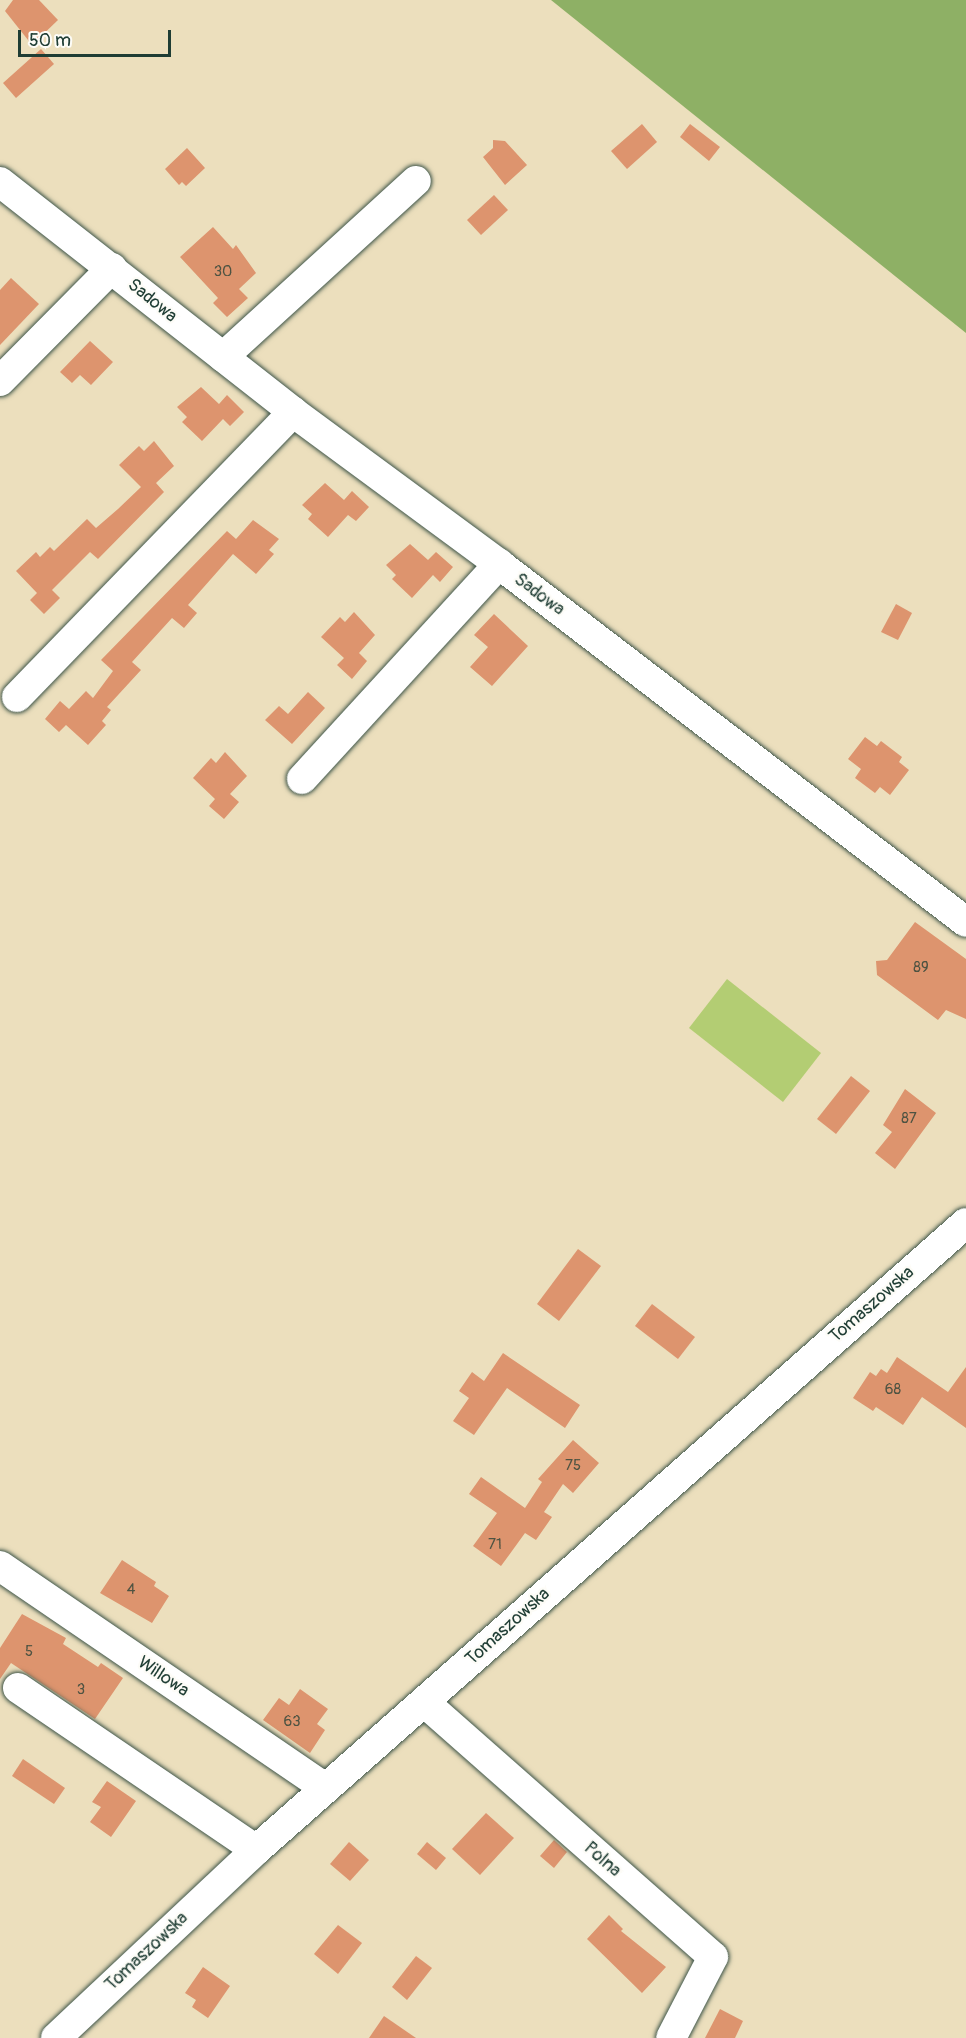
<!DOCTYPE html>
<style>
body{margin:0}
#map{position:relative;width:966px;height:2038px;overflow:hidden;background:#ecdfbd;font-family:Pangolin,sans-serif}
div>[style]{position:absolute}
.green>*{inset:0;background:#b3cd73}
.forest>*{inset:0;background:#8eb065}
.building>*{inset:0;background:#dd946e}
.roads{filter:drop-shadow(0 0 2px #3e5549) drop-shadow(0 0 2px #3e5549)}
.minor>*{height:30px;margin:-15px;padding:0 15px;transform-origin:15px;border-radius:15px;background:#fff}
span{translate:-50% -50%;white-space:nowrap;text-align:center;line-height:1.15;-webkit-text-stroke:4.5px #fdfcf7;paint-order:stroke}
.number-label{font-size:15px;color:#4e5342}
.number-label span{-webkit-text-stroke-width:0}
.street-label{font-size:18px;color:#1f3d34}
.scale{position:absolute;left:18px;top:30px;width:153px;height:27px;box-sizing:border-box;border:3px solid #1f3d34;border-top:0;padding-left:8px;font-size:18px;line-height:21px;white-space:nowrap;color:#1f3d34;-webkit-text-stroke:4px #fdfcf7;paint-order:stroke}
</style>
<div id="map">
<div class="green">
<div style="clip-path:polygon(727px 979px,821px 1053px,783px 1102px,689px 1028px)"></div>
</div>
<div class="forest">
<div style="clip-path:polygon(551px 0,966px 0,966px 333px)"></div>
</div>
<div class="building">
<div style="clip-path:polygon(13px 0,39px 0,58px 20px,32px 45px,5px 11px)"></div>
<div style="clip-path:polygon(41px 49px,54px 64px,16px 98px,3px 83px)"></div>
<div style="clip-path:polygon(642px 124px,657px 142px,627px 169px,611px 151px)"></div>
<div style="clip-path:polygon(690px 124px,720px 147px,709px 161px,680px 137px)"></div>
<div style="clip-path:polygon(493px 140px,505px 141px,527px 165px,505px 185px,483px 157px,493px 148px)"></div>
<div style="clip-path:polygon(187px 148px,205px 168px,186px 186px,182px 182px,179px 185px,165px 169px)"></div>
<div style="clip-path:polygon(494px 195px,508px 210px,481px 235px,467px 220px)"></div>
<div style="clip-path:polygon(213px 227px,233px 249px,236px 245px,256px 273px,239px 289px,248px 298px,227px 317px,213px 303px,218px 298px,180px 257px)"></div>
<div style="clip-path:polygon(11px 278px,39px 304px,0 345px,0 290px)"></div>
<div style="clip-path:polygon(90px 341px,113px 362px,91px 385px,80px 375px,72px 383px,60px 372px)"></div>
<div style="clip-path:polygon(201px 387px,219px 404px,227px 395px,244px 412px,230px 426px,223px 419px,202px 441px,182px 422px,187px 417px,177px 407px)"></div>
<div style="clip-path:polygon(154px 441px,174px 466px,156px 483px,164px 492px,98px 559px,90px 552px,52px 590px,60px 598px,44px 614px,30px 600px,37px 593px,16px 571px,36px 552px,40px 557px,50px 547px,54px 551px,87px 519px,96px 528px,118px 509px,141px 487px,119px 465px,139px 446px,144px 451px)"></div>
<div style="clip-path:polygon(325px 483px,344px 500px,352px 491px,369px 507px,356px 521px,348px 515px,328px 537px,308px 519px,312px 514px,302px 505px)"></div>
<div style="clip-path:polygon(253px 520px,279px 539px,269px 550px,274px 554px,256px 574px,233px 554px,188px 605px,197px 613px,184px 628px,172px 618px,132px 662px,141px 670px,107px 707px,111px 710px,102px 721px,106px 725px,88px 745px,66px 725px,59px 732px,45px 719px,60px 701px,69px 709px,86px 691px,93px 698px,113px 671px,101px 660px,227px 531px,236px 539px)"></div>
<div style="clip-path:polygon(410px 544px,428px 560px,436px 552px,453px 567px,440px 582px,433px 575px,412px 598px,392px 579px,396px 575px,386px 565px)"></div>
<div style="clip-path:polygon(896px 604px,912px 613px,898px 640px,881px 632px)"></div>
<div style="clip-path:polygon(354px 612px,375px 635px,359px 653px,367px 661px,352px 679px,337px 665px,344px 658px,321px 637px,340px 617px,345px 622px)"></div>
<div style="clip-path:polygon(494px 614px,528px 646px,492px 686px,470px 667px,488px 647px,474px 635px)"></div>
<div style="clip-path:polygon(308px 692px,325px 708px,292px 744px,265px 720px,279px 706px,288px 714px)"></div>
<div style="clip-path:polygon(865px 737px,877px 746px,881px 741px,902px 757px,899px 762px,909px 770px,890px 795px,880px 787px,875px 793px,855px 778px,861px 769px,848px 759px)"></div>
<div style="clip-path:polygon(225px 752px,247px 776px,230px 794px,239px 802px,224px 819px,209px 806px,215px 799px,193px 778px,211px 758px,216px 763px)"></div>
<div style="clip-path:polygon(915px 922px,966px 959px,966px 1019px,946px 1010px,938px 1020px,877px 975px,876px 961px,887px 960px)"></div>
<div style="clip-path:polygon(851px 1076px,870px 1091px,836px 1134px,817px 1119px)"></div>
<div style="clip-path:polygon(905px 1089px,936px 1113px,895px 1169px,875px 1153px,892px 1132px,883px 1125px)"></div>
<div style="clip-path:polygon(578px 1249px,601px 1266px,559px 1321px,537px 1304px)"></div>
<div style="clip-path:polygon(652px 1304px,695px 1337px,678px 1359px,635px 1326px)"></div>
<div style="clip-path:polygon(503px 1353px,580px 1405px,565px 1428px,507px 1388px,474px 1435px,453px 1421px,469px 1398px,459px 1391px,472px 1372px,484px 1381px)"></div>
<div style="clip-path:polygon(897px 1357px,948px 1392px,966px 1367px,966px 1428px,922px 1397px,903px 1425px,876px 1407px,873px 1411px,853px 1398px,870px 1372px,876px 1376px,881px 1369px,887px 1373px)"></div>
<div style="clip-path:polygon(573px 1440px,599px 1463px,573px 1493px,563px 1484px,544px 1512px,552px 1517px,536px 1540px,525px 1533px,501px 1566px,473px 1546px,497px 1513px,469px 1494px,481px 1477px,525px 1508px,542px 1482px,538px 1479px)"></div>
<div style="clip-path:polygon(122px 1560px,156px 1582px,154px 1586px,169px 1596px,152px 1623px,100px 1593px)"></div>
<div style="clip-path:polygon(22px 1614px,66px 1638px,63px 1644px,98px 1667px,101px 1663px,123px 1678px,95px 1719px,11px 1663px,0 1679px,0 1648px)"></div>
<div style="clip-path:polygon(300px 1689px,328px 1709px,317px 1724px,325px 1730px,310px 1753px,263px 1720px,279px 1698px,289px 1705px)"></div>
<div style="clip-path:polygon(23px 1759px,65px 1788px,54px 1804px,12px 1776px)"></div>
<div style="clip-path:polygon(107px 1781px,136px 1801px,111px 1837px,90px 1822px,101px 1807px,92px 1802px)"></div>
<div style="clip-path:polygon(486px 1813px,514px 1838px,480px 1875px,452px 1849px)"></div>
<div style="clip-path:polygon(554px 1840px,567px 1852px,554px 1868px,540px 1856px)"></div>
<div style="clip-path:polygon(349px 1842px,369px 1860px,350px 1881px,330px 1864px)"></div>
<div style="clip-path:polygon(427px 1842px,446px 1858px,436px 1870px,417px 1854px)"></div>
<div style="clip-path:polygon(609px 1915px,623px 1929px,621px 1931px,666px 1967px,642px 1993px,587px 1939px)"></div>
<div style="clip-path:polygon(338px 1925px,362px 1943px,338px 1974px,314px 1954px)"></div>
<div style="clip-path:polygon(416px 1956px,432px 1968px,407px 2000px,392px 1987px)"></div>
<div style="clip-path:polygon(203px 1967px,230px 1986px,208px 2018px,192px 2007px,196px 2000px,185px 1993px)"></div>
<div style="clip-path:polygon(720px 2009px,743px 2021px,735px 2038px,705px 2038px)"></div>
<div style="clip-path:polygon(384px 2016px,416px 2038px,369px 2038px)"></div>
</div>
<div class="roads">
<div class="minor">
<div style="left:0;top:182px;width:372px;rotate:38.1deg"></div>
<div style="left:293px;top:412px;width:256px;rotate:36.4deg"></div>
<div style="left:499px;top:564px;width:588px;rotate:37.47deg"></div>
<div style="left:223px;top:357px;width:261px;rotate:-42.4deg"></div>
<div style="left:0;top:381px;width:159px;rotate:-45.3deg"></div>
<div style="left:17px;top:697px;width:397px;rotate:-45.9deg"></div>
<div style="left:302px;top:779px;width:292px;rotate:-47.5deg"></div>
<div style="left:0;top:1566px;width:394px;rotate:34.3deg"></div>
<div style="left:18px;top:1688px;width:288px;rotate:34.2deg"></div>
<div style="left:424px;top:1702px;width:385px;rotate:41.4deg"></div>
<div style="left:713px;top:1957px;width:91px;rotate:117.4deg"></div>
<div style="left:56px;top:2038px;width:274px;rotate:-43.2deg"></div>
<div style="left:256px;top:1850px;width:947px;rotate:-41.45deg"></div>
</div>
</div>
<div class="number-label">
<span style="left:223px;top:272px">30</span>
<span style="left:921px;top:968px">89</span>
<span style="left:909px;top:1119px">87</span>
<span style="left:893px;top:1390px">68</span>
<span style="left:573px;top:1466px">75</span>
<span style="left:495px;top:1545px">71</span>
<span style="left:131px;top:1590px">4</span>
<span style="left:29px;top:1652px">5</span>
<span style="left:81px;top:1690px">3</span>
<span style="left:292px;top:1722px">63</span>
</div>
<div class="street-label">
<span style="left:152px;top:301px;rotate:39deg">Sadowa</span>
<span style="left:539px;top:595px;rotate:37deg">Sadowa</span>
<span style="left:872px;top:1305px;rotate:-41deg">Tomaszowska</span>
<span style="left:508px;top:1627px;rotate:-42deg">Tomaszowska</span>
<span style="left:163px;top:1677px;rotate:34deg">Willowa</span>
<span style="left:602px;top:1860px;rotate:42deg">Polna</span>
<span style="left:147px;top:1952px;rotate:-43deg">Tomaszowska</span>
</div>
<div class="scale">50 m</div>
</div>
